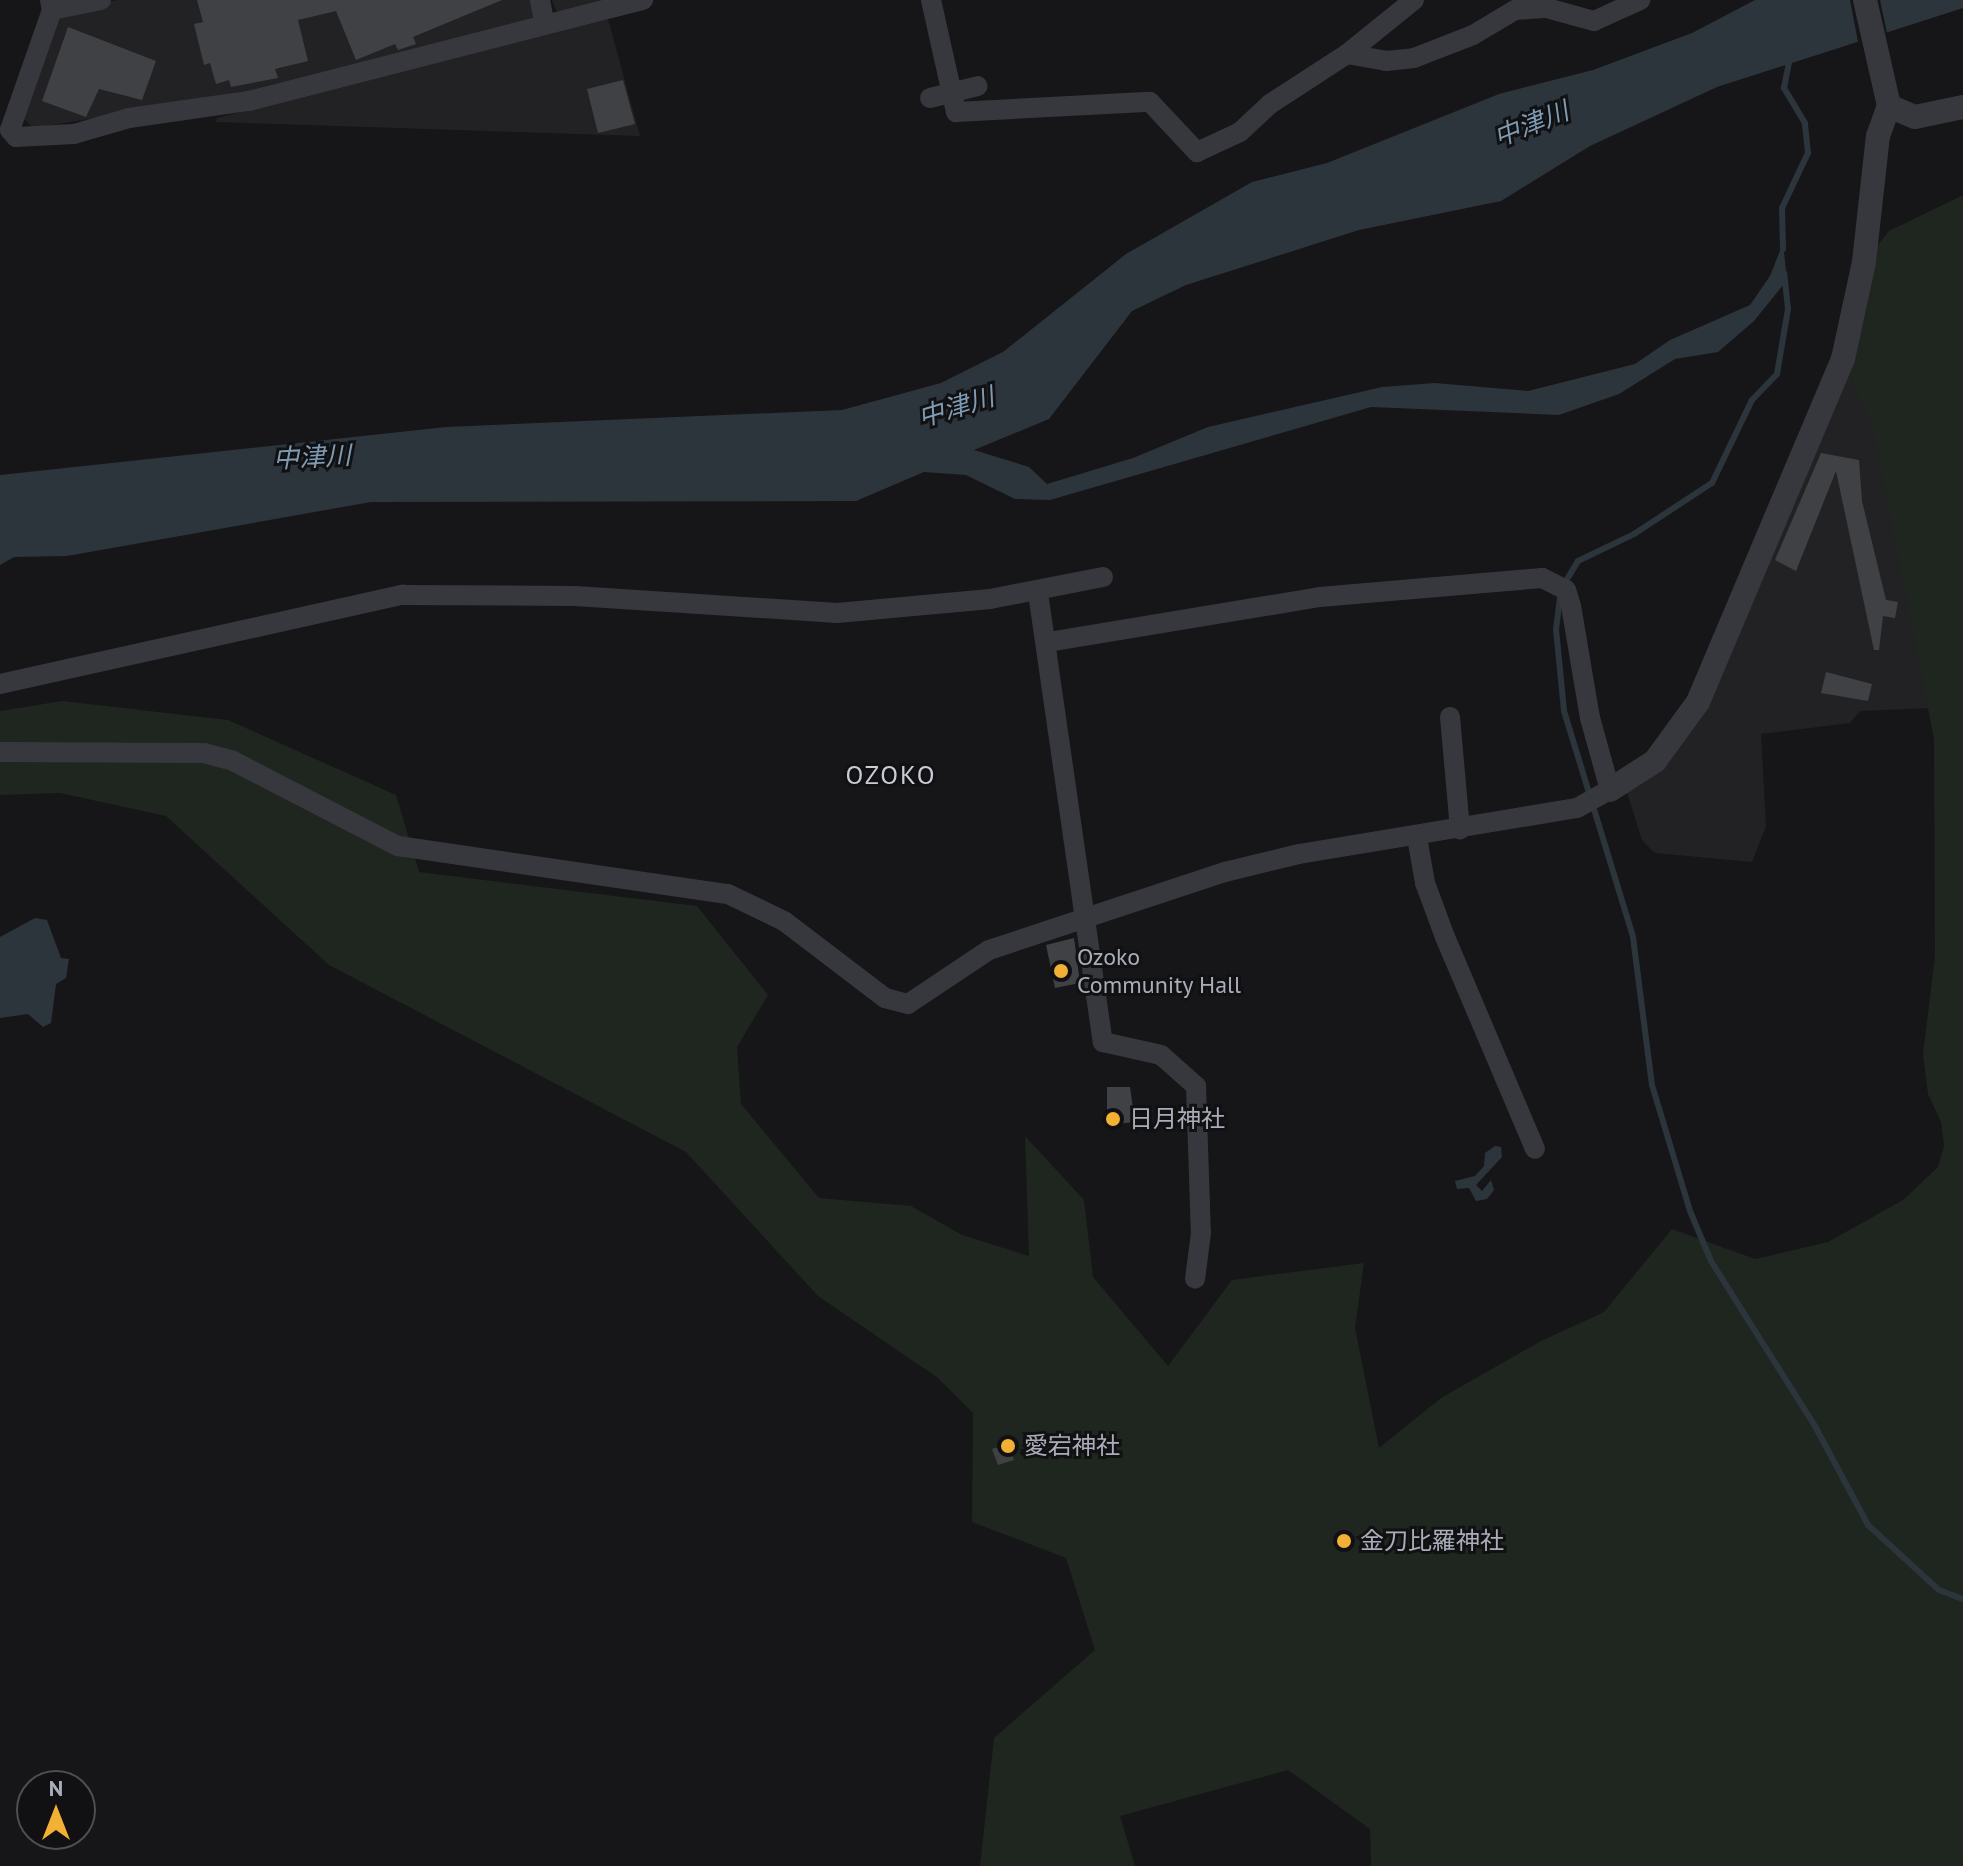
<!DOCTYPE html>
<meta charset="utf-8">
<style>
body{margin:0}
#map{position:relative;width:1963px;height:1866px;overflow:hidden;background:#161618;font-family:"PT Sans","Noto Sans JP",sans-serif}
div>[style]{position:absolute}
.built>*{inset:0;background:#222225}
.green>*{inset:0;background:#1e261f}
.water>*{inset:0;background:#2c353c}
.pier>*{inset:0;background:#161618}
.stream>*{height:6px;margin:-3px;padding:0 3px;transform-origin:3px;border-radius:3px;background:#2c353c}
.building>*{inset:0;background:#404145}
.minor>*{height:20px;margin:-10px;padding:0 10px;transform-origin:10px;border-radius:10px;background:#37383d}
.tertiary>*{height:24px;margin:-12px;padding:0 12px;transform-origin:12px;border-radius:12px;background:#37383d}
.dots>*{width:22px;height:22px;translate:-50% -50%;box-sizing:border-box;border:4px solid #111113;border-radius:50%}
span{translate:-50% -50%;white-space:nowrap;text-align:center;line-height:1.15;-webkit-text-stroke:6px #111113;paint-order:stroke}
.poi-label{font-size:24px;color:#a8adb8}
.left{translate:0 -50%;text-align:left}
.water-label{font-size:26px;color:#7f9bb3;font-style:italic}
.neighbourhood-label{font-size:26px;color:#c9ccd4;letter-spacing:2px}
.north{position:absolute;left:16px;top:1770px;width:80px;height:80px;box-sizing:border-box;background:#111113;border:2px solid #4d4f55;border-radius:50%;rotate:0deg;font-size:22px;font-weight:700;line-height:32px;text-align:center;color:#a8adb8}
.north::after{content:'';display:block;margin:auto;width:28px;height:36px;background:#f2b134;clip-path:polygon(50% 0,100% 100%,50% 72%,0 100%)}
</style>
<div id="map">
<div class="built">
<div style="clip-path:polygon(117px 0,534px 0,536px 10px,532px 20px,234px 96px,33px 128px,23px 118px,59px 18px)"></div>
<div style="clip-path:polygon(552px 0,607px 0,557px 13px)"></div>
<div style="clip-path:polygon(608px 19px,640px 136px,216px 122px,217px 118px)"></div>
<div style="clip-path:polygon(1863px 324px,1956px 707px,1860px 711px,1850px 723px,1761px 734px,1766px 826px,1752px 862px,1655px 853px,1642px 840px,1627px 793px,1653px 771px)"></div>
</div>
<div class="green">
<div style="clip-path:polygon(1963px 195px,1963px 1866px,1371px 1866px,1370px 1829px,1288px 1770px,1120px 1816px,1135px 1866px,980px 1866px,994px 1738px,1095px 1650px,1066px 1558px,972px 1522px,973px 1413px,938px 1378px,818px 1296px,686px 1152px,329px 965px,166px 816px,60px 793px,0 795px,0 711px,62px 701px,228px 720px,396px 795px,419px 872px,697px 906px,768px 995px,737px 1047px,741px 1104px,819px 1198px,911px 1206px,962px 1235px,1029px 1256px,1025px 1136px,1084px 1200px,1093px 1277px,1168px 1366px,1232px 1280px,1364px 1263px,1355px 1328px,1379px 1448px,1441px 1398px,1541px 1341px,1604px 1312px,1672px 1229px,1755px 1259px,1828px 1242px,1903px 1200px,1938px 1167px,1944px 1146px,1941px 1122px,1928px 1094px,1923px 1054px,1935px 956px,1934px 739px,1872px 422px,1855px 390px,1846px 352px,1873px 251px,1889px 231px)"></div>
</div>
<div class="water">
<div style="clip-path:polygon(1755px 0,1963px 0,1963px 8px,1717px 87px,1590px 146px,1501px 201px,1359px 230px,1186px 285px,1132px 311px,1049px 419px,974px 450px,1029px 467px,1047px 484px,1133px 458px,1208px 427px,1382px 387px,1435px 383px,1528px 391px,1635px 364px,1670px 340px,1750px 305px,1770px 276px,1783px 243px,1787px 280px,1754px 321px,1718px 352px,1675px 359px,1619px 394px,1559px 415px,1371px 407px,1050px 500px,1015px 499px,966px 475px,924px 472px,856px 501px,371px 502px,67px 556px,14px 557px,0 565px,0 475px,446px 427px,842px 410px,941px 383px,1003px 352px,1126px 254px,1252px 182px,1327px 163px,1499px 94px,1593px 70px,1692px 33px)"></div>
<div style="clip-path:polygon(35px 918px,47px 920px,61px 958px,69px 959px,66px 978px,56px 984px,51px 1023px,43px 1027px,28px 1014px,0 1018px,0 937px)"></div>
<div style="clip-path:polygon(1495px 1146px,1501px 1147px,1502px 1157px,1476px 1185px,1482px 1191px,1491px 1180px,1494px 1190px,1487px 1199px,1476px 1201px,1469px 1188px,1457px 1189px,1455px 1181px,1475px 1176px,1484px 1166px,1485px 1153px)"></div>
</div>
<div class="pier">
<div style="clip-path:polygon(1850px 0,1880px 0,1888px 38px,1859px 47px)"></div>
</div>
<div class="stream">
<div style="left:1783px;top:249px;width:41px;rotate:-91.4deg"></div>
<div style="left:1782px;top:208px;width:61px;rotate:-64.7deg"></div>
<div style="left:1808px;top:153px;width:30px;rotate:-96deg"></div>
<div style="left:1805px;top:123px;width:41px;rotate:-121deg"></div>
<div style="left:1784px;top:88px;width:32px;rotate:-79deg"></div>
<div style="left:1563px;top:586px;width:29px;rotate:-59deg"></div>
<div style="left:1578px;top:561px;width:62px;rotate:-25.7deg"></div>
<div style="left:1634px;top:534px;width:93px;rotate:-33.2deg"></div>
<div style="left:1712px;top:483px;width:92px;rotate:-64.3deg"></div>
<div style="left:1752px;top:400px;width:36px;rotate:-46deg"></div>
<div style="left:1777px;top:374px;width:66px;rotate:-80.4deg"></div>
<div style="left:1788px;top:309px;width:36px;rotate:-96deg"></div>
<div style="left:1560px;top:597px;width:32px;rotate:97deg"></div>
<div style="left:1556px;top:629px;width:82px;rotate:84.4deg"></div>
<div style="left:1564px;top:711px;width:236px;rotate:73deg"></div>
<div style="left:1633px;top:937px;width:149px;rotate:82.7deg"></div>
<div style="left:1652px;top:1085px;width:132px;rotate:73.2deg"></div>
<div style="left:1690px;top:1211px;width:54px;rotate:67.2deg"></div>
<div style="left:1711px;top:1261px;width:197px;rotate:57.8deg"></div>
<div style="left:1816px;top:1428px;width:110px;rotate:61.8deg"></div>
<div style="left:1868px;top:1525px;width:96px;rotate:42.5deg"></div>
<div style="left:1939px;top:1590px;width:26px;rotate:21deg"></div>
</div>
<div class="building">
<div style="clip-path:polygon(197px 0,502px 0,413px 37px,416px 44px,398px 50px,395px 44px,356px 60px,336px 11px,298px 20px,308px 61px,275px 69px,278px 78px,231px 87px,229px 80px,216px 84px,210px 63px,204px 65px,194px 24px,203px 22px)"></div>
<div style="clip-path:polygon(68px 27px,156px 61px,142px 100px,99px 89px,86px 117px,42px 101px)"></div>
<div style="clip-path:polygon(623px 80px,635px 124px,598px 133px,587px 89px)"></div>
<div style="clip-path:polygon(1821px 453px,1859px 460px,1862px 501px,1886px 600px,1898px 602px,1895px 618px,1883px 616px,1879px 650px,1874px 650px,1836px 471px,1796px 571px,1775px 560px)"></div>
<div style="clip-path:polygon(1826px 672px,1872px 684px,1868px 701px,1821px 693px)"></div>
<div style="clip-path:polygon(1074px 938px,1080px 983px,1055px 988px,1046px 945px)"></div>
<div style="clip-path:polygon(1107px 1087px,1130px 1087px,1135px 1122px,1107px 1125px)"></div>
<div style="clip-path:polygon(1008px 1444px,1014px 1460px,998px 1465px,992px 1449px)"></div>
</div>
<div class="minor">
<div style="left:50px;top:0;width:10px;rotate:79deg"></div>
<div style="left:52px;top:10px;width:127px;rotate:109.3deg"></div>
<div style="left:10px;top:130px;width:9px;rotate:49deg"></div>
<div style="left:16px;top:137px;width:58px;rotate:-3deg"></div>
<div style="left:74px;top:134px;width:57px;rotate:-16.2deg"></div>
<div style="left:129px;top:118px;width:121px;rotate:-8.1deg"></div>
<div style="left:249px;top:101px;width:407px;rotate:-14.4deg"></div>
<div style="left:540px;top:0;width:25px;rotate:79deg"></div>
<div style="left:931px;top:0;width:115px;rotate:77.4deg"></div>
<div style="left:956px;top:112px;width:194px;rotate:-3deg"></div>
<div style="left:1150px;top:102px;width:69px;rotate:46.8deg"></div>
<div style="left:1197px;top:152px;width:47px;rotate:-24.9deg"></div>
<div style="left:1240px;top:132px;width:41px;rotate:-43deg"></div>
<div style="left:1270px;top:104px;width:92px;rotate:-33deg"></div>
<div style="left:1347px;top:54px;width:86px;rotate:-38.9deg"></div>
<div style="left:52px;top:10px;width:50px;rotate:-11.5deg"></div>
<div style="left:1347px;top:54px;width:40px;rotate:10deg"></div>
<div style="left:1386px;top:61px;width:28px;rotate:-6deg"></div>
<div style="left:1414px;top:58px;width:63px;rotate:-21.3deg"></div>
<div style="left:1473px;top:35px;width:49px;rotate:-30.8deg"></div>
<div style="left:1515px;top:10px;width:32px;rotate:-4deg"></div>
<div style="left:1547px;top:8px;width:49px;rotate:15.5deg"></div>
<div style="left:1594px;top:21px;width:51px;rotate:-24.5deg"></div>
<div style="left:930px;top:98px;width:49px;rotate:-14deg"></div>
<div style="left:1038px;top:593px;width:454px;rotate:81.8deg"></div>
<div style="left:1103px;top:1042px;width:59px;rotate:12.6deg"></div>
<div style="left:1161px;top:1055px;width:47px;rotate:41.5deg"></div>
<div style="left:1196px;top:1086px;width:147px;rotate:88.1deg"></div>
<div style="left:1201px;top:1233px;width:46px;rotate:97.4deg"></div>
<div style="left:0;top:684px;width:413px;rotate:-12.5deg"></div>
<div style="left:403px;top:595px;width:172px;rotate:0.3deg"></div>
<div style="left:575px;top:596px;width:263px;rotate:3.7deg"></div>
<div style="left:837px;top:613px;width:154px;rotate:-5.2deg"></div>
<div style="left:990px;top:599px;width:115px;rotate:-11deg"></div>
<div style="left:1450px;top:717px;width:113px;rotate:84.9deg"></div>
<div style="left:0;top:752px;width:204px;rotate:0.3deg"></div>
<div style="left:204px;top:753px;width:30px;rotate:15deg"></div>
<div style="left:233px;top:761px;width:186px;rotate:27.3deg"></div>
<div style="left:398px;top:846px;width:333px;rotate:8.3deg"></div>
<div style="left:728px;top:894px;width:62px;rotate:25.7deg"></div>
<div style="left:784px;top:921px;width:127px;rotate:37.3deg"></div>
<div style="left:885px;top:998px;width:24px;rotate:15deg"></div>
<div style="left:908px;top:1004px;width:97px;rotate:-33.7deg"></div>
<div style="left:989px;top:950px;width:249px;rotate:-18.3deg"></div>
<div style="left:1225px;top:872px;width:76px;rotate:-13.7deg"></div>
<div style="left:1299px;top:854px;width:282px;rotate:-9.4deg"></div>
<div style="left:1577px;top:808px;width:38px;rotate:-29deg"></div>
<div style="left:1610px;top:790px;width:75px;rotate:-105.5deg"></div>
<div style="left:1590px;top:718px;width:114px;rotate:-99.6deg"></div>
<div style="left:1571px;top:606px;width:17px;rotate:-107deg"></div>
<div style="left:1566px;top:590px;width:27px;rotate:-153deg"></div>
<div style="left:1542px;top:578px;width:223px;rotate:175.1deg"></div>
<div style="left:1320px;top:597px;width:277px;rotate:170.6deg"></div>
<div style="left:1417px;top:837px;width:47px;rotate:80.1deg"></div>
<div style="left:1425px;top:883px;width:58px;rotate:69.7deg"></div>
<div style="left:1445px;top:937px;width:230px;rotate:67deg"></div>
</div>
<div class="tertiary">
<div style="left:1865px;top:0;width:109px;rotate:77.2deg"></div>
<div style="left:1889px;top:106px;width:28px;rotate:23deg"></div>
<div style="left:1915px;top:117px;width:49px;rotate:-11.8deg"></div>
<div style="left:1610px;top:790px;width:54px;rotate:-32.8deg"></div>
<div style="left:1655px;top:761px;width:73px;rotate:-53.9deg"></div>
<div style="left:1698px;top:702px;width:372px;rotate:-67.1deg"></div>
<div style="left:1843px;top:359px;width:99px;rotate:-77.8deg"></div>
<div style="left:1864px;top:262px;width:127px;rotate:-83.7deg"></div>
<div style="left:1878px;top:136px;width:32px;rotate:-70deg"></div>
</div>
<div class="dots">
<div style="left:1061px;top:971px;background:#f2b134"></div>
<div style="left:1113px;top:1119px;background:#f2b134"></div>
<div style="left:1008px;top:1446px;background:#f2b134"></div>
<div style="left:1344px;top:1541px;background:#f2b134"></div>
</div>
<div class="poi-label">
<span class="left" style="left:1077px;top:971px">Ozoko<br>Community Hall</span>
<span class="left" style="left:1129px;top:1119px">日月神社</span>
<span class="left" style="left:1024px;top:1446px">愛宕神社</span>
<span class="left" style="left:1360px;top:1541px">金刀比羅神社</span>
</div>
<div class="water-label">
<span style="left:1531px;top:124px;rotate:-22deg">中津川</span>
<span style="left:956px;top:407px;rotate:-17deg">中津川</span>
<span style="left:312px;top:457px;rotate:-3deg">中津川</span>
</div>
<div class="neighbourhood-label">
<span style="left:891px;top:775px">OZOKO</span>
</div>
<div class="north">N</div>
</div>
